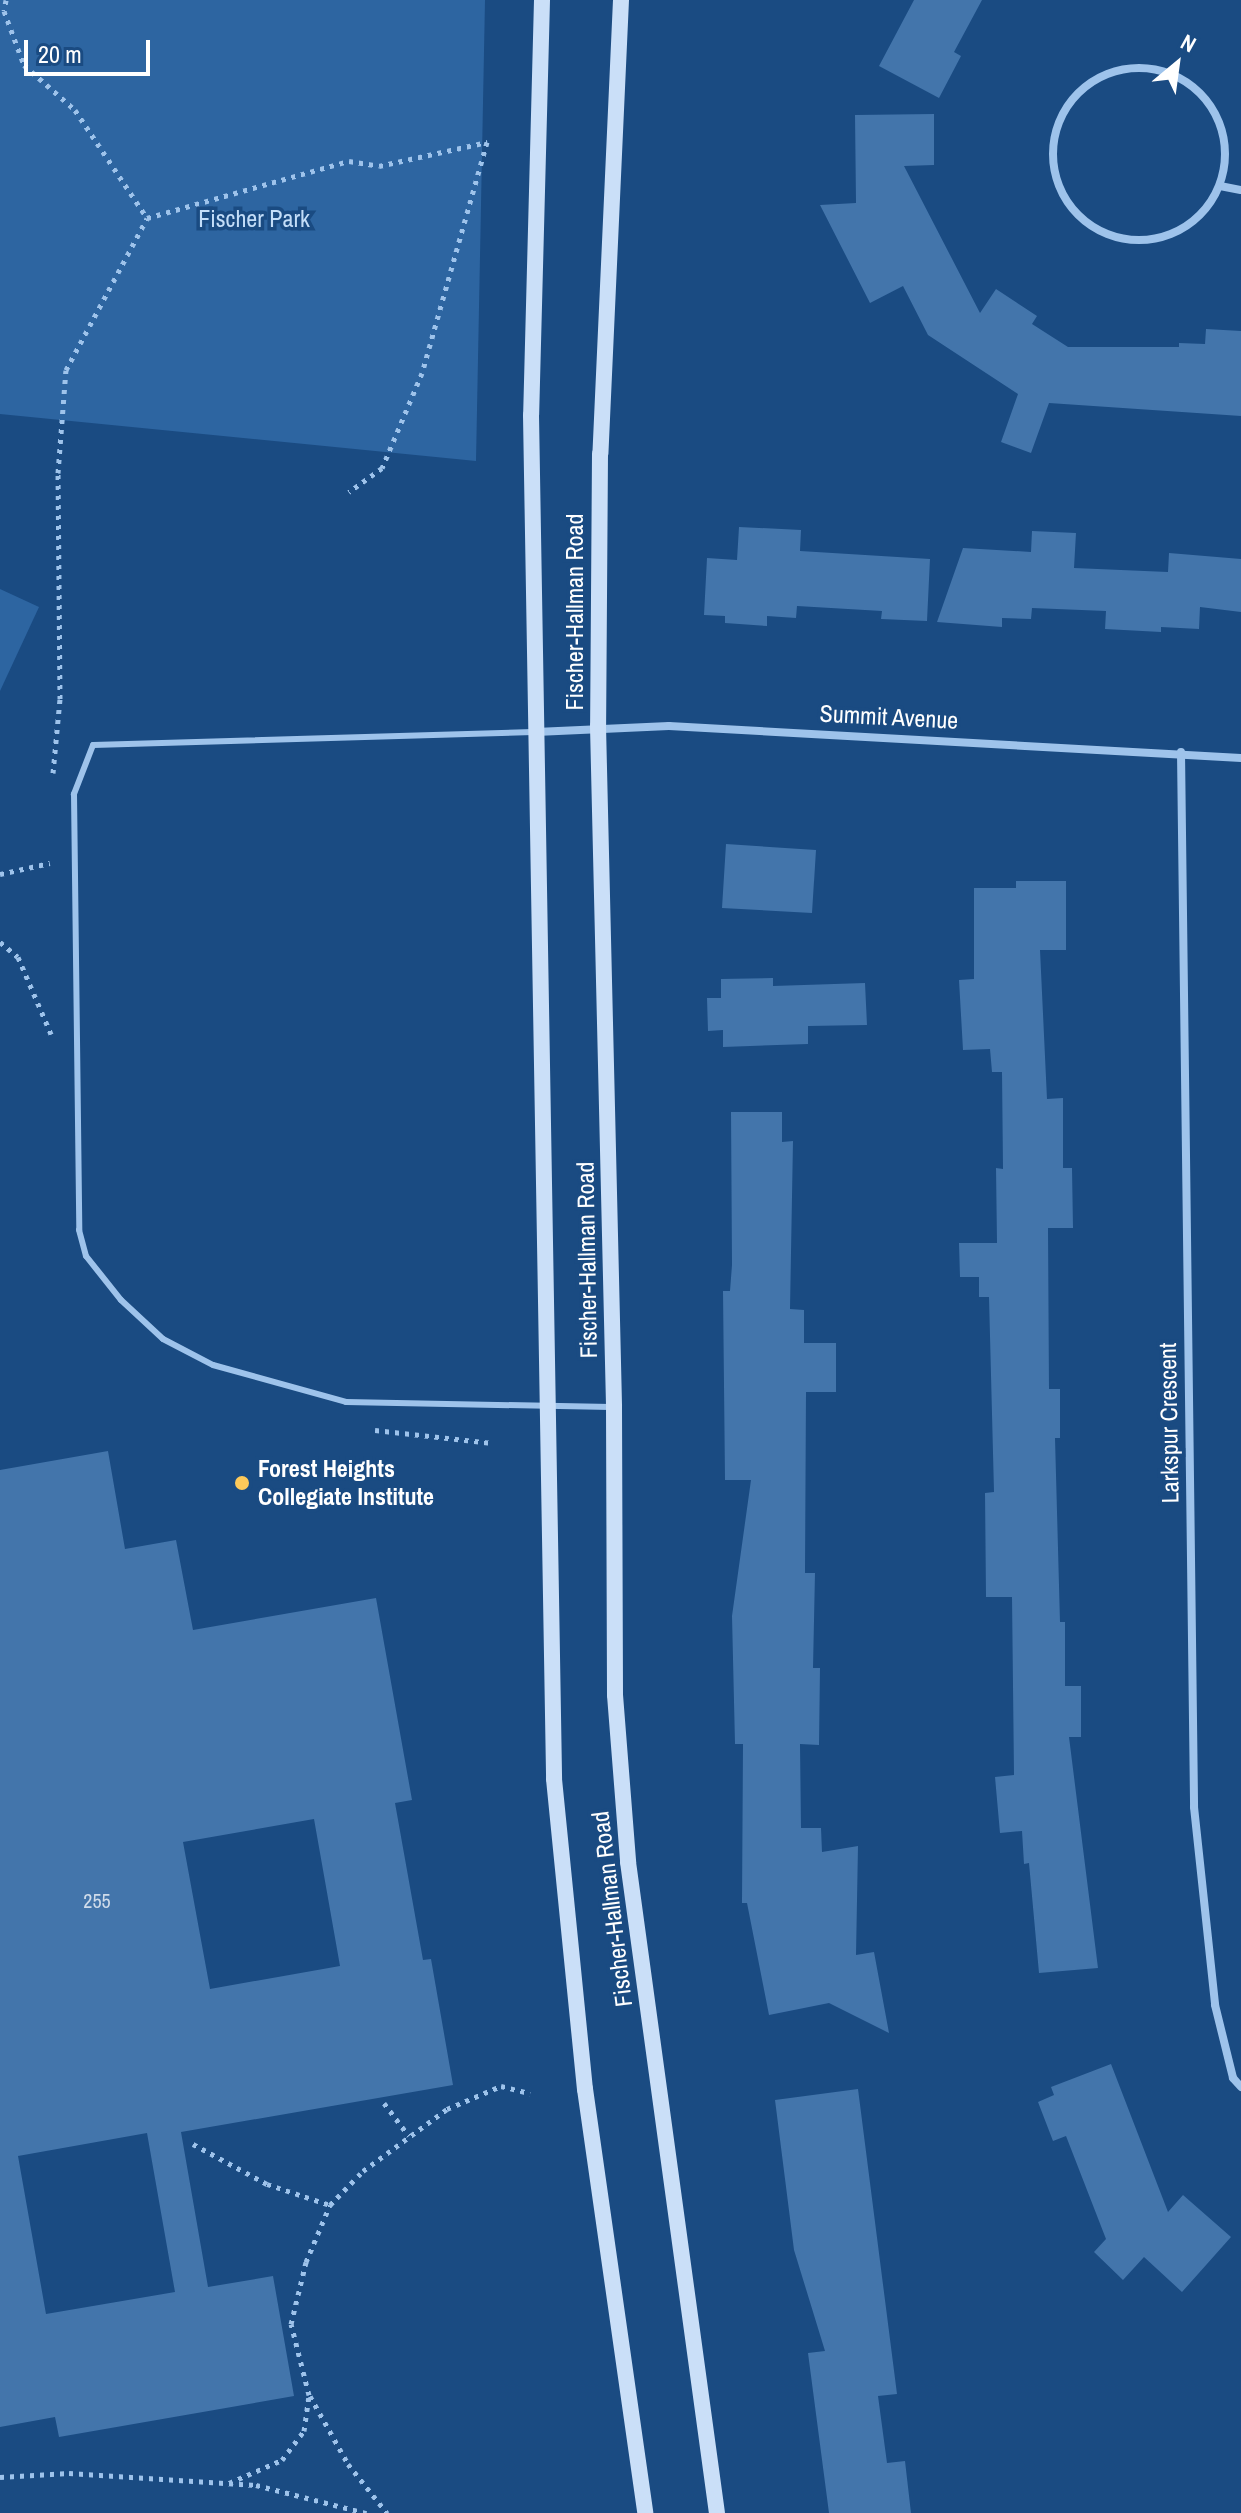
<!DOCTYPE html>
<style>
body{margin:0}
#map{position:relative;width:1241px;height:2513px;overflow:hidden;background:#1a4b82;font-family:"Archivo Narrow",sans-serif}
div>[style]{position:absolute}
.green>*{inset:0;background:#2d65a1}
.building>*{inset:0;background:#4375ab}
.path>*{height:5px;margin-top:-2.5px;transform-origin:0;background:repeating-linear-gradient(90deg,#9ec3eb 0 4px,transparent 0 10px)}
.service>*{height:6px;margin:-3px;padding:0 3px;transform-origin:3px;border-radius:3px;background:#9ec3eb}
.minor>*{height:8px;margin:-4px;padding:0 4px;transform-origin:4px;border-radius:4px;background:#9ec3eb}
.minor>.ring{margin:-4px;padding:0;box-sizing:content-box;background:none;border:8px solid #9ec3eb;border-radius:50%}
.secondary>*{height:16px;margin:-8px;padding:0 8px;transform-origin:8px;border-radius:8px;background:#cadff8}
.dots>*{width:22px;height:22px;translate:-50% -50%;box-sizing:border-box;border:4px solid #1a4b82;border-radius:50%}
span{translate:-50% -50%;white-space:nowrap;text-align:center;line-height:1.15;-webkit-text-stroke:7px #1a4b82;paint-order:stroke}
.number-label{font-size:20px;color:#d0dcea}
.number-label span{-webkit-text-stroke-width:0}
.park-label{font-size:24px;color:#c3ddf8}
.street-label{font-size:24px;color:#fff}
.poi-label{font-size:24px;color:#fff;font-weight:700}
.left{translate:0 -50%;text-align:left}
.north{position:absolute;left:1137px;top:24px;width:80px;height:80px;-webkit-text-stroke:6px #1a4b82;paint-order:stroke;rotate:29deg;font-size:22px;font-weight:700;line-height:32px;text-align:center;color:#fff}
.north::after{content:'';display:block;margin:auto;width:28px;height:36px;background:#fff;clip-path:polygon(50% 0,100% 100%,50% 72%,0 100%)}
.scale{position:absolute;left:24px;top:40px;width:126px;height:36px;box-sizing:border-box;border:4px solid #fff;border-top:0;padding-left:10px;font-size:24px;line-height:28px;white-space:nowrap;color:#fff;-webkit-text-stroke:6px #1a4b82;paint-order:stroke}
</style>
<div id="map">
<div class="green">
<div style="clip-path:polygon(0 0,485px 0,476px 461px,0 414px)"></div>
<div style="clip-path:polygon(0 589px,39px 607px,0 691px)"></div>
</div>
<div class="building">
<div style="clip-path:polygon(914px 0,982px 0,954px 52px,961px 56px,939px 98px,879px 66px)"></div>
<div style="clip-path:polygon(934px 114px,934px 165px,904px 166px,980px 313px,996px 289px,1037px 316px,1032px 324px,1068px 347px,1179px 347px,1179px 343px,1205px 344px,1206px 329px,1241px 331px,1241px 416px,1049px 403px,1031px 453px,1001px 442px,1018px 394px,928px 335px,903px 286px,870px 303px,820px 205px,856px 203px,855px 115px)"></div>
<div style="clip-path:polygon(739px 527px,801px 530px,800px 551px,930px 559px,927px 621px,881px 619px,882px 611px,797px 606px,796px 618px,767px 616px,767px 626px,725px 623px,725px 616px,704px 615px,707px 558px,737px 560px)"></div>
<div style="clip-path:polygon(1032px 531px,1076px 533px,1074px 568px,1168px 572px,1169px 553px,1241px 559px,1241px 612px,1200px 607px,1199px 629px,1161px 627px,1161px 632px,1105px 629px,1106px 611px,1032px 608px,1031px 619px,1002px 618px,1002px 627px,937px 622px,963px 548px,1031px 552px)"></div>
<div style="clip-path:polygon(726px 844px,816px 850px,812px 913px,722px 908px)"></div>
<div style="clip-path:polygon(1016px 881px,1066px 881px,1066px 950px,1040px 950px,1047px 1099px,1063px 1098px,1063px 1168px,1072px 1168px,1073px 1228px,1048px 1228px,1049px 1389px,1060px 1389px,1060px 1438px,1055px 1438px,1060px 1622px,1065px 1622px,1065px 1686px,1081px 1686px,1081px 1737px,1069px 1737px,1098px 1968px,1039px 1973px,1029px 1863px,1024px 1864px,1022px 1831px,1000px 1833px,995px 1777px,1014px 1775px,1012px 1597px,986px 1597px,985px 1493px,994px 1492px,989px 1297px,979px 1297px,979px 1277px,960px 1277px,959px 1243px,997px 1243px,996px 1168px,1003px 1169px,1002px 1072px,992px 1072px,990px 1049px,963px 1050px,959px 980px,974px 979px,974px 888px,1016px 888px)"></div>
<div style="clip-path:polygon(773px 978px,773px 986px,865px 983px,867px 1025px,808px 1026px,808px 1044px,723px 1047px,723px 1030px,708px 1031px,707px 998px,721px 998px,721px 979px)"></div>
<div style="clip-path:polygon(731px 1112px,782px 1112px,782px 1142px,793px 1141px,790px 1309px,804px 1310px,804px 1343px,836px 1343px,836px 1392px,806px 1392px,805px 1573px,815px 1573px,813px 1668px,820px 1668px,819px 1745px,800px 1744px,801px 1828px,821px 1828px,822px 1852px,858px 1846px,856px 1955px,874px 1952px,889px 2033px,829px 2003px,769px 2015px,747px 1903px,742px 1903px,743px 1744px,735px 1744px,732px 1616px,751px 1480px,725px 1480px,723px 1291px,730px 1291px,732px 1265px)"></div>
<div style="clip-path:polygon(evenodd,108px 1451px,125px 1549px,176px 1540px,193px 1630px,376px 1598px,412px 1800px,395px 1803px,423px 1960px,431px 1959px,453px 2085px,181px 2132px,208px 2287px,273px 2276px,294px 2396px,59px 2437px,55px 2417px,0 2427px,0 1470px,108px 1451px,314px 1819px,340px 1966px,210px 1989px,183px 1842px,314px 1819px,108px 1451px,147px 2133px,175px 2292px,46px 2314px,18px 2156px,147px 2133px)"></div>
<div style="clip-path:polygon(1111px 2064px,1168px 2212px,1183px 2195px,1231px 2237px,1182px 2292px,1144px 2257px,1123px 2280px,1094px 2252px,1106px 2239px,1066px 2136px,1053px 2141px,1038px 2102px,1054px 2095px,1051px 2087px)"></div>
<div style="clip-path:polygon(858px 2089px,897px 2394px,878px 2396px,887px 2463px,905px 2461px,911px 2513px,829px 2513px,808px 2353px,825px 2351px,794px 2250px,775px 2100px)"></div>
</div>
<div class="path">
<div style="left:6px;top:0;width:11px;rotate:100deg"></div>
<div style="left:4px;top:11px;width:58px;rotate:69.7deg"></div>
<div style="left:24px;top:65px;width:68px;rotate:41.4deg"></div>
<div style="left:75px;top:110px;width:130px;rotate:56.3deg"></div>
<div style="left:53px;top:773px;width:74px;rotate:-84.6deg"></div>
<div style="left:60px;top:699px;width:226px;rotate:-90.5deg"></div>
<div style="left:58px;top:473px;width:103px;rotate:-85.6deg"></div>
<div style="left:66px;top:370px;width:172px;rotate:-61.9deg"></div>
<div style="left:147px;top:218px;width:210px;rotate:-15.8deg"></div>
<div style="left:349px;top:161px;width:30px;rotate:9deg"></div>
<div style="left:379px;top:166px;width:111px;rotate:-12.5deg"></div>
<div style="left:487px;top:142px;width:240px;rotate:105.7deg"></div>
<div style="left:422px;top:373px;width:103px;rotate:112.8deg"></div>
<div style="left:382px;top:468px;width:41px;rotate:144deg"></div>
<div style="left:0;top:874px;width:51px;rotate:-12.4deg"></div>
<div style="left:0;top:942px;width:23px;rotate:40deg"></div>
<div style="left:18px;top:957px;width:84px;rotate:66.8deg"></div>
<div style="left:375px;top:1430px;width:118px;rotate:6.3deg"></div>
<div style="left:384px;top:2103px;width:41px;rotate:52.9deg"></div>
<div style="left:193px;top:2144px;width:84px;rotate:28.4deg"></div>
<div style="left:267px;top:2184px;width:66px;rotate:18.4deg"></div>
<div style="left:310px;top:2396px;width:78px;rotate:60.8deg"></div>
<div style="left:348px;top:2464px;width:63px;rotate:51.5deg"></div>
<div style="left:0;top:2477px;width:69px;rotate:-3.3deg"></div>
<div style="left:69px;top:2473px;width:187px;rotate:3.7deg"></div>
<div style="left:256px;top:2485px;width:114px;rotate:14.3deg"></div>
<div style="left:229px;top:2483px;width:58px;rotate:-23.5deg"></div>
<div style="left:282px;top:2460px;width:36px;rotate:-53deg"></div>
<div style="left:304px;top:2431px;width:36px;rotate:-82deg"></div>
<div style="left:309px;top:2395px;width:73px;rotate:-104.2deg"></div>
<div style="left:291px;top:2324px;width:64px;rotate:-76.4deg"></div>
<div style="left:306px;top:2262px;width:62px;rotate:-67.2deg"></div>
<div style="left:330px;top:2205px;width:47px;rotate:-45.9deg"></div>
<div style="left:363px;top:2171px;width:104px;rotate:-36.4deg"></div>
<div style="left:447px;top:2109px;width:59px;rotate:-23.1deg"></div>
<div style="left:501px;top:2086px;width:30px;rotate:14deg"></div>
</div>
<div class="service">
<div style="left:533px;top:732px;width:440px;rotate:178.3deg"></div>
<div style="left:93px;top:745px;width:53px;rotate:111.2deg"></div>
<div style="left:74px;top:794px;width:436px;rotate:89.3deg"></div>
<div style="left:79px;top:1230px;width:27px;rotate:75deg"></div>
<div style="left:86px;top:1256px;width:56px;rotate:51.5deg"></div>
<div style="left:121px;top:1300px;width:57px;rotate:42.9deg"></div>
<div style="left:163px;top:1339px;width:56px;rotate:27.5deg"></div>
<div style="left:213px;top:1365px;width:138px;rotate:15.5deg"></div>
<div style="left:346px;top:1402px;width:265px;rotate:1.1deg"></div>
</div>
<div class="minor">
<div class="ring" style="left:1053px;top:68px;width:164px;height:164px"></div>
<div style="left:1220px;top:186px;width:21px;rotate:11deg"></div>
<div style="left:536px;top:732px;width:133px;rotate:-2.6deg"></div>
<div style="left:669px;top:726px;width:573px;rotate:3.2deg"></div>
<div style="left:1181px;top:752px;width:1055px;rotate:89.29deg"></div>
<div style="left:1194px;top:1807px;width:199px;rotate:83.9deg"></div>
<div style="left:1215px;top:2005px;width:75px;rotate:76.1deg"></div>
<div style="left:1233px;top:2078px;width:12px;rotate:48deg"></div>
</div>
<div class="secondary">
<div style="left:542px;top:0;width:415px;rotate:91.5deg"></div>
<div style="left:531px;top:415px;width:1364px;rotate:89.03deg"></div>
<div style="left:554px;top:1779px;width:312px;rotate:84.3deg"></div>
<div style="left:585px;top:2089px;width:428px;rotate:81.9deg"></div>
<div style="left:621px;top:0;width:454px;rotate:92.6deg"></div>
<div style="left:600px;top:454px;width:272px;rotate:90.4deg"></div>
<div style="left:598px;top:726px;width:681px;rotate:88.65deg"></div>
<div style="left:614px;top:1407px;width:288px;rotate:89.8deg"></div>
<div style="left:615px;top:1695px;width:168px;rotate:85.5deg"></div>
<div style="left:628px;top:1862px;width:657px;rotate:82.22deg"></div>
</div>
<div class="dots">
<div style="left:242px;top:1483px;background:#fdc95a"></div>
</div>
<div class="number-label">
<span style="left:97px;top:1900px">255</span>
</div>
<div class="park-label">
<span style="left:254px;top:219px">Fischer Park</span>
</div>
<div class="street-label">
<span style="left:575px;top:612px;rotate:-90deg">Fischer-Hallman Road</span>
<span style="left:889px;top:717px;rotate:3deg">Summit Avenue</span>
<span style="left:587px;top:1260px;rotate:-91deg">Fischer-Hallman Road</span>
<span style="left:1169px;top:1423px;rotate:-91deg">Larkspur Crescent</span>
<span style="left:612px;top:1909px;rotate:-97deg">Fischer-Hallman Road</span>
</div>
<div class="poi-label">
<span class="left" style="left:258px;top:1483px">Forest Heights<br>Collegiate Institute</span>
</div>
<div class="north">N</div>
<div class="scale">20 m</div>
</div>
